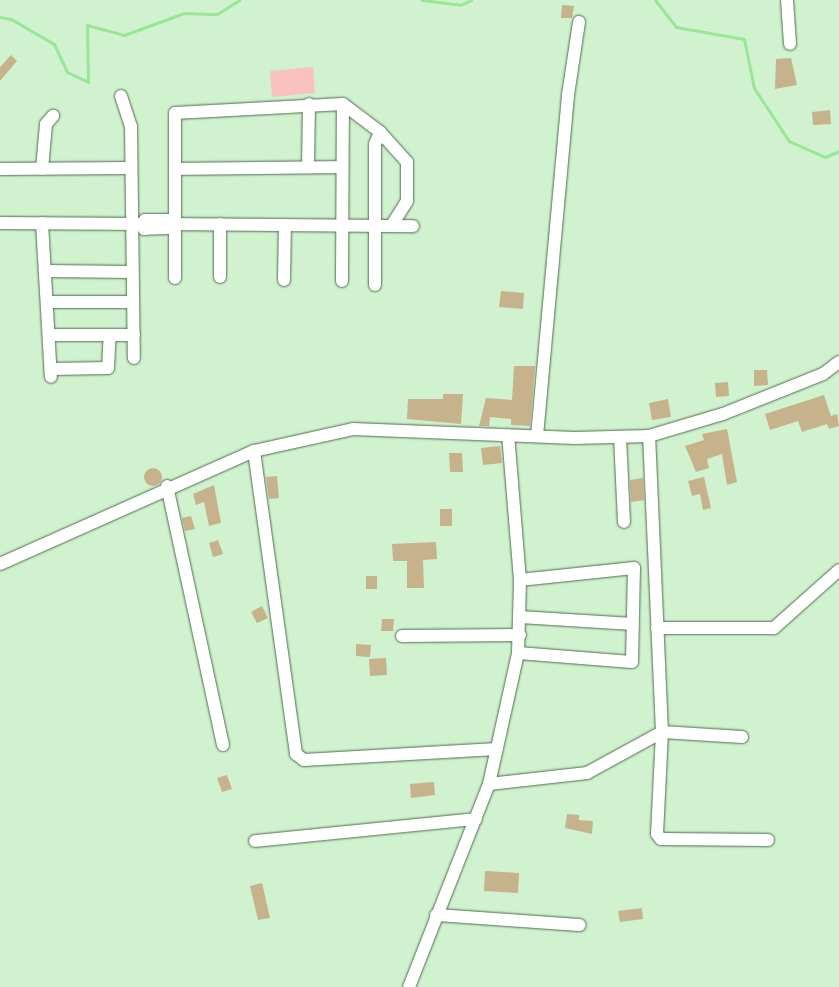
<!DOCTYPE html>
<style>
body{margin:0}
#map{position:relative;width:839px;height:987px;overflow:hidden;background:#d1f2cf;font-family:"PT Sans",sans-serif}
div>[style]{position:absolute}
.green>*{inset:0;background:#fac2bd}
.stream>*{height:3px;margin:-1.5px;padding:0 1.5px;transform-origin:1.5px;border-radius:1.5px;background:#98e795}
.building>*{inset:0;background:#c6b28b}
.round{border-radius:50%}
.roads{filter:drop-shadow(0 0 1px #4f6c4e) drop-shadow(0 0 1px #4f6c4e)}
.minor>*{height:12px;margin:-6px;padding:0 6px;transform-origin:6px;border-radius:6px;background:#fff}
span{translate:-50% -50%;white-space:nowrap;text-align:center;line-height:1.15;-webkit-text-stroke:4.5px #d1f2cf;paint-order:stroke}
</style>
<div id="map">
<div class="green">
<div style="clip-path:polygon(313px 67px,315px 93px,272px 97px,270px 71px)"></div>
</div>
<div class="stream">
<div style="left:422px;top:0;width:38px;rotate:7deg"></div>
<div style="left:460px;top:5px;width:12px;rotate:-24deg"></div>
<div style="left:655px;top:0;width:34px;rotate:52deg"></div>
<div style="left:676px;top:27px;width:69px;rotate:10deg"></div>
<div style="left:744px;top:39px;width:50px;rotate:78.5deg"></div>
<div style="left:754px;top:88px;width:64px;rotate:56.6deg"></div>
<div style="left:789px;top:141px;width:39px;rotate:24deg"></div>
<div style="left:825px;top:157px;width:15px;rotate:-23deg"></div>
<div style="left:0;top:17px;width:11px;rotate:10deg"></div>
<div style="left:11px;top:19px;width:50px;rotate:30.2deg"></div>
<div style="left:54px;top:44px;width:31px;rotate:65deg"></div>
<div style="left:67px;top:72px;width:23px;rotate:25deg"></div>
<div style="left:88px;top:82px;width:57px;rotate:-91deg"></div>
<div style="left:87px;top:25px;width:38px;rotate:15deg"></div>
<div style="left:124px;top:35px;width:64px;rotate:-20.1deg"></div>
<div style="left:184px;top:13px;width:33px;rotate:2deg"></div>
<div style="left:217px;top:14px;width:26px;rotate:-32deg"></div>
</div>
<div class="building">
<div style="clip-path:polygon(562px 5px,574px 6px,572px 18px,561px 18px)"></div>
<div style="clip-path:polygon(11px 55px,17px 61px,0 81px,0 67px)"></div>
<div style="clip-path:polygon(791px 58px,797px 85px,775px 89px,776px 59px)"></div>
<div style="clip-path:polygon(830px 110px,831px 124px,813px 125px,812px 112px)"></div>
<div style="clip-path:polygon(501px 291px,524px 293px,523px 309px,499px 307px)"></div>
<div style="clip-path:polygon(514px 366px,535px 366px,530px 426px,511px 425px,511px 419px,490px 417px,489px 426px,479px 426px,486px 398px,512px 400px)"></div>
<div style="clip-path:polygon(754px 370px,767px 370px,768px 385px,754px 386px)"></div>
<div style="clip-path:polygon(728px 382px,729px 396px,716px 397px,715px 383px)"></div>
<div style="clip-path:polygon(443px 394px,463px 394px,461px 424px,407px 419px,408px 399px,443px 399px)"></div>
<div style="clip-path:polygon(824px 395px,831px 416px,837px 414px,839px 426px,829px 429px,827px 424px,802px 432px,798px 421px,770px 430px,765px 414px)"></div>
<div style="clip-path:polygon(668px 399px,671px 417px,652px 420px,649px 403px)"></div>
<div style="clip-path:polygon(727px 429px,737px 482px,727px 485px,722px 454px,707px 459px,709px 468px,696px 472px,685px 446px,704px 440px,702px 434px)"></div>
<div style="clip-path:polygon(500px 446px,502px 463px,483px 465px,481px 448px)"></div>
<div style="clip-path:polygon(449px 453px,462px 453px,463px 472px,450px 472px)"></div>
<div class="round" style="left:144px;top:468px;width:18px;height:18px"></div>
<div style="clip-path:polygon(277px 476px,279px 498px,269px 499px,266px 477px)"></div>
<div style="clip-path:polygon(704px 477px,711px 508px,703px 510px,700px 494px,692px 496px,688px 481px)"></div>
<div style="clip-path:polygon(643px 478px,644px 500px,631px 502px,630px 480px)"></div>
<div style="clip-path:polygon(214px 485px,221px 523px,209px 526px,204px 502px,196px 505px,193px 494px)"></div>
<div style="clip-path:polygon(440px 509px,452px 509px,452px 526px,440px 526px)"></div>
<div style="clip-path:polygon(191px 516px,195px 529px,185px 531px,182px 518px)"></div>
<div style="clip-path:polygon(218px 540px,223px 554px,213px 557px,209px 543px)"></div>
<div style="clip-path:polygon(436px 542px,437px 559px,423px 560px,424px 588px,407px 588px,407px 561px,393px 561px,392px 544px)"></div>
<div style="clip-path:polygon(366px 576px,377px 576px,377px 589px,366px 589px)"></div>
<div style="clip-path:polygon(262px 606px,268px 618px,257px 623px,251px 612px)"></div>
<div style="clip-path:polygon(382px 619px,394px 619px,393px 631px,381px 631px)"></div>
<div style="clip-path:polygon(356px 644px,371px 645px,370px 657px,356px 656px)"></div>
<div style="clip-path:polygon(386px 658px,387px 675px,370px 676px,369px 659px)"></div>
<div style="clip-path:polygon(227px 775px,232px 789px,222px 792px,217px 778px)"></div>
<div style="clip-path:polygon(434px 782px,435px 795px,411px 798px,410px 784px)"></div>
<div style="clip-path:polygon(567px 814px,579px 815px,579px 820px,593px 821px,592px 834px,565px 828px)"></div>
<div style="clip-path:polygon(485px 871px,519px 873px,518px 893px,484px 891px)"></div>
<div style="clip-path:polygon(262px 883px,270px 918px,258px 920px,250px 886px)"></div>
<div style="clip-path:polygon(642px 908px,643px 919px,620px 922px,618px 911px)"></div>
</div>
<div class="roads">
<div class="minor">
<div style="left:787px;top:0;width:44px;rotate:86.1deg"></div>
<div style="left:121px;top:96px;width:32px;rotate:72deg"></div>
<div style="left:131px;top:126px;width:232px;rotate:89.3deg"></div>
<div style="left:308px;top:167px;width:63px;rotate:-89.1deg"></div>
<div style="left:0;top:169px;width:131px;rotate:-0.4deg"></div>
<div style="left:42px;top:169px;width:45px;rotate:-84.9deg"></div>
<div style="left:46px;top:124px;width:11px;rotate:-49deg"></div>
<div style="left:176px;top:169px;width:166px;rotate:-0.7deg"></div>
<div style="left:145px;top:220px;width:24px"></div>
<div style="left:169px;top:220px;width:4px;rotate:63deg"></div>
<div style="left:171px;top:224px;width:5px;rotate:127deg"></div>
<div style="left:168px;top:228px;width:24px;rotate:178deg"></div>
<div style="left:144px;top:229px;width:9px;rotate:-84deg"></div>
<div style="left:0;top:223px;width:144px;rotate:0.4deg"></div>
<div style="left:42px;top:223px;width:154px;rotate:86.7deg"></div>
<div style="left:171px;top:224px;width:242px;rotate:0.5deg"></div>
<div style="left:46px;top:271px;width:85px;rotate:0.7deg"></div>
<div style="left:220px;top:277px;width:53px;rotate:-90deg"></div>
<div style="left:175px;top:278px;width:165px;rotate:-90deg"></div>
<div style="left:175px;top:113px;width:168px;rotate:-3.1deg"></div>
<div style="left:343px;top:104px;width:46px;rotate:37.1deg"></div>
<div style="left:380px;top:132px;width:40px;rotate:48deg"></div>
<div style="left:407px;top:162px;width:39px;rotate:90deg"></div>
<div style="left:407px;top:201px;width:28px;rotate:122deg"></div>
<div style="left:284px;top:280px;width:55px;rotate:-89deg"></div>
<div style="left:342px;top:281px;width:177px;rotate:-89.7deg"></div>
<div style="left:375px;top:285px;width:141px;rotate:-90deg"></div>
<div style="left:375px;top:144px;width:13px;rotate:-67deg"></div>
<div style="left:49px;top:302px;width:82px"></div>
<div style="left:50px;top:335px;width:84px"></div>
<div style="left:51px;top:369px;width:57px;rotate:-1deg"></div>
<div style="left:108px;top:368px;width:33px;rotate:-87deg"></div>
<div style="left:537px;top:436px;width:342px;rotate:-84.8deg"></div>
<div style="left:568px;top:95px;width:74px;rotate:-81.4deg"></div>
<div style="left:620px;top:437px;width:85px;rotate:87.3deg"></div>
<div style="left:254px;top:451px;width:306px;rotate:82.1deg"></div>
<div style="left:296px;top:754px;width:10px;rotate:37deg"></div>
<div style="left:304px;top:760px;width:193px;rotate:-3.3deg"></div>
<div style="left:167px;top:486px;width:265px;rotate:77.8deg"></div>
<div style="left:0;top:564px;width:278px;rotate:-24deg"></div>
<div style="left:254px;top:451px;width:101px;rotate:-12.5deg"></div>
<div style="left:353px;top:429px;width:222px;rotate:2.3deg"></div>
<div style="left:575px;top:438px;width:74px;rotate:-1.5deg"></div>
<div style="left:649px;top:436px;width:77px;rotate:-16.6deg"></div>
<div style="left:723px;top:414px;width:108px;rotate:-21.8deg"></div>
<div style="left:823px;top:374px;width:20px;rotate:-37deg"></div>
<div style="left:520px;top:617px;width:113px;rotate:3.5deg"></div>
<div style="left:657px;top:628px;width:117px"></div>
<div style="left:774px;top:628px;width:87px;rotate:-41.7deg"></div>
<div style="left:402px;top:636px;width:118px;rotate:-0.5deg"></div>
<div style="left:518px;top:653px;width:114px;rotate:4.5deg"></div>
<div style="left:632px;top:662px;width:94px;rotate:-88.8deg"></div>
<div style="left:634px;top:568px;width:115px;rotate:174deg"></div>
<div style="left:742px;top:737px;width:80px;rotate:-176.4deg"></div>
<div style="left:662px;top:732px;width:102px;rotate:92.8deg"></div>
<div style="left:657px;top:834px;width:6px;rotate:51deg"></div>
<div style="left:661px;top:839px;width:107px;rotate:0.5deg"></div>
<div style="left:489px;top:784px;width:99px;rotate:-6.4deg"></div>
<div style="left:587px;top:773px;width:85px;rotate:-28.7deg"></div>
<div style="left:662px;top:732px;width:296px;rotate:-92.5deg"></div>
<div style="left:255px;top:841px;width:222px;rotate:-5.7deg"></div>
<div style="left:436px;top:915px;width:144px;rotate:4deg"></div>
<div style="left:409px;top:987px;width:218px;rotate:-68.5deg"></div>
<div style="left:489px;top:784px;width:134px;rotate:-77.5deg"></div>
<div style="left:518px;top:653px;width:73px;rotate:-88.4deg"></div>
<div style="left:520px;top:580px;width:145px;rotate:-94.7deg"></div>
</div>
</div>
</div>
